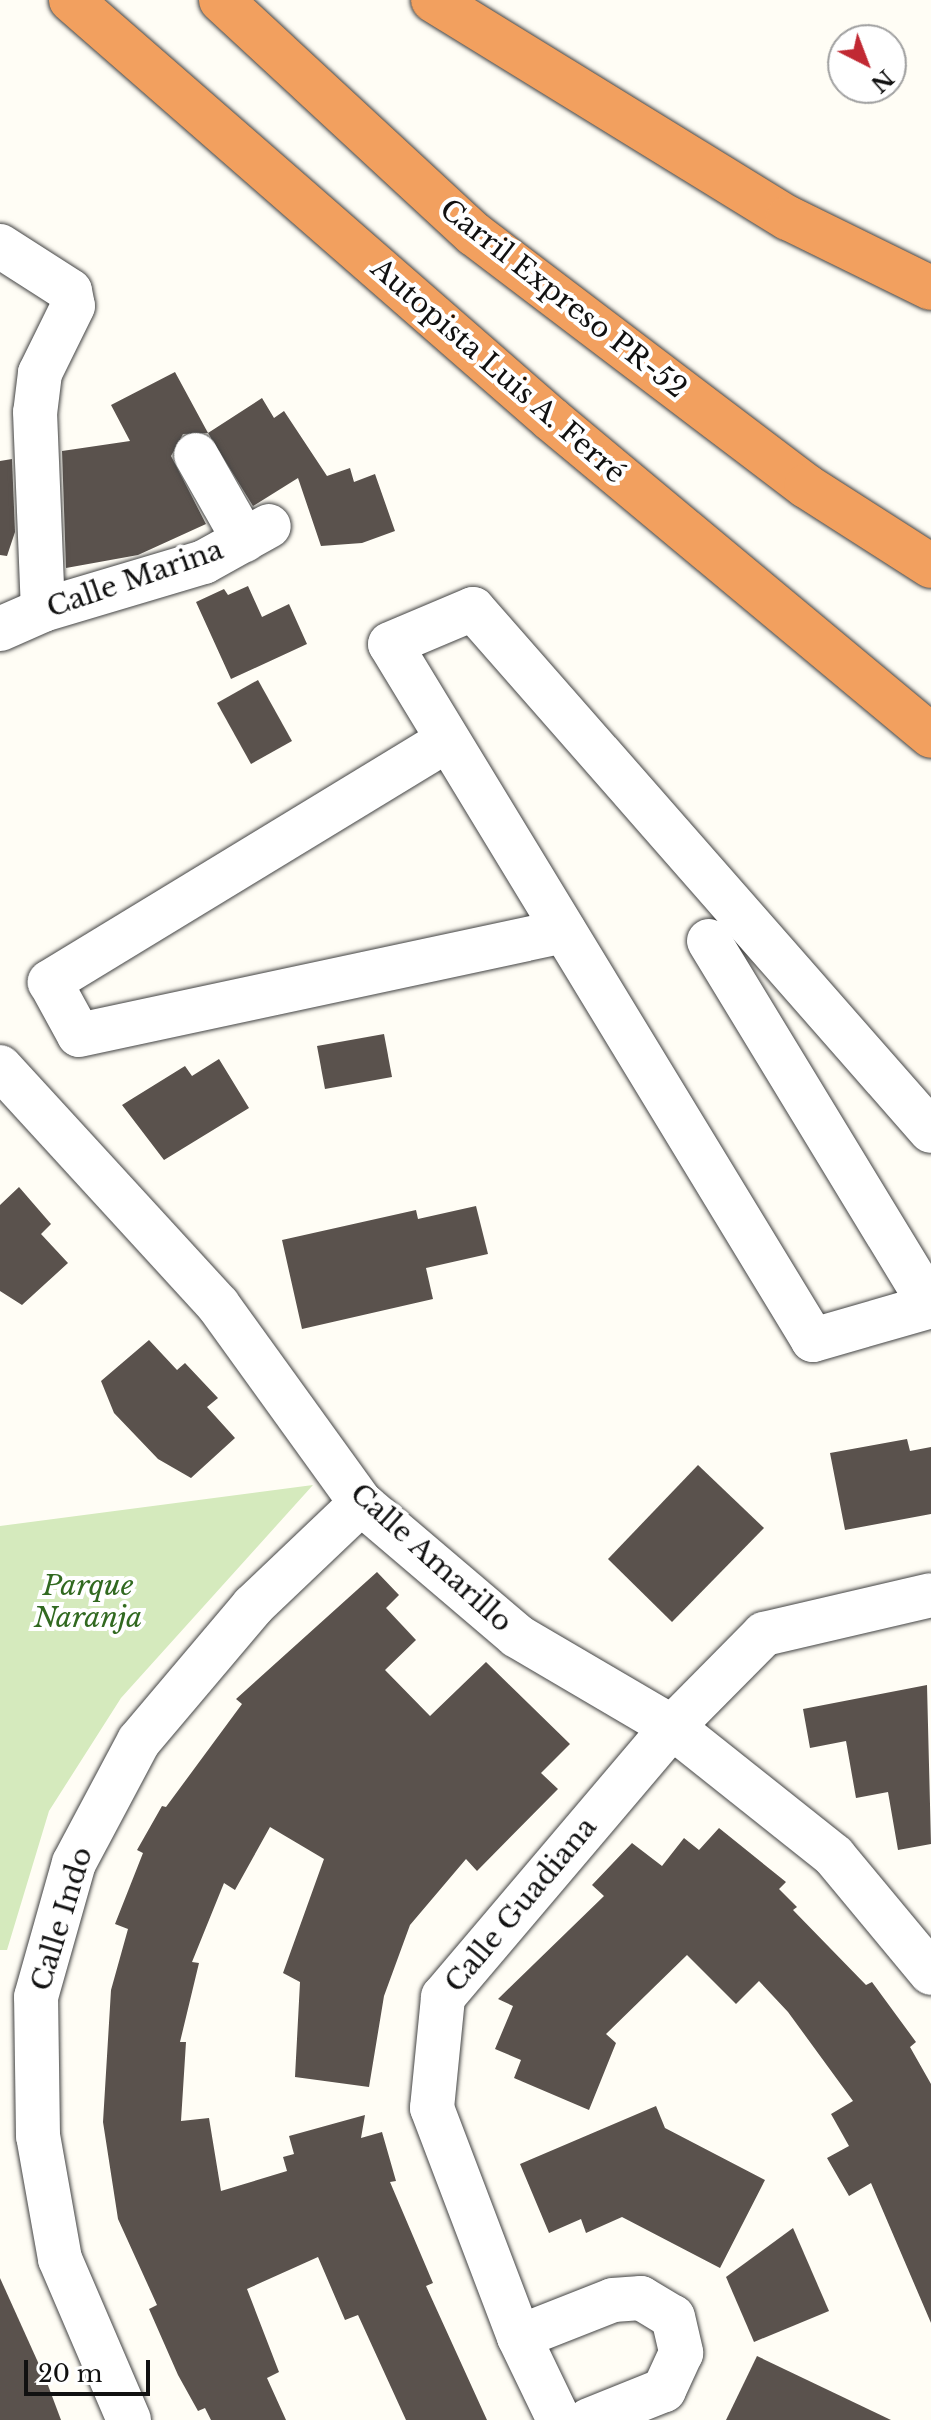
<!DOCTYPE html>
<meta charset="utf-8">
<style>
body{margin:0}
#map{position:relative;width:931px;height:2420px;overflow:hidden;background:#fffdf5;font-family:"Libre Baskerville",serif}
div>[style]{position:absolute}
.green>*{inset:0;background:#d5eabd}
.building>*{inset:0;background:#5a524d}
.roads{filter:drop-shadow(0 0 2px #444) drop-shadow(0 0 2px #444)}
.minor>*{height:44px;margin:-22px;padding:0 22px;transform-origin:22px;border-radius:22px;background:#fff}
.highway>*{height:44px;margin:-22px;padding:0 22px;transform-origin:22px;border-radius:22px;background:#f2a05f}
span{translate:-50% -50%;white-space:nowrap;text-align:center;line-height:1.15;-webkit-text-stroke:8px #fff;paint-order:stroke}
.street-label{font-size:28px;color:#111}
.park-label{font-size:28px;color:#316920;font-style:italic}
.north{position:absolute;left:827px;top:24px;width:80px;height:80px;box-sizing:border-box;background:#fff;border:2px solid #a0a0a0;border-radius:50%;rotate:138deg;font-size:22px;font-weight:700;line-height:32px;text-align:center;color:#111}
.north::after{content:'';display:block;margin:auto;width:28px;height:36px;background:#c12933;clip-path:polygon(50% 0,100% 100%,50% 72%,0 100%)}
.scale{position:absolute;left:24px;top:2360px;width:126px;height:36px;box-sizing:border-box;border:4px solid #111;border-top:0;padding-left:10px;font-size:24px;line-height:28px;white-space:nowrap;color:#111;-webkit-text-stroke:6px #fff;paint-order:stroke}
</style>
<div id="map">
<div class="green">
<div style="clip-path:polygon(313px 1485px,121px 1698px,49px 1811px,7px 1950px,0 1950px,0 1526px)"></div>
</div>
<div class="building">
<div style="clip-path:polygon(175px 372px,208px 433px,183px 434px,171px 456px,206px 524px,138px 555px,66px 568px,62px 451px,130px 441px,111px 405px)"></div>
<div style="clip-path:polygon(262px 398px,274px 418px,284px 411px,327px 476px,350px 468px,354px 482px,375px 474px,395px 531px,362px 543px,321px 546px,298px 478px,253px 506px,208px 433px)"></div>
<div style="clip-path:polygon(12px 459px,15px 532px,7px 556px,0 555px,0 461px)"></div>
<div style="clip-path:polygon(248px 586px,262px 617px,289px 604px,307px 644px,231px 679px,196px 602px,224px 589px,228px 595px)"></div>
<div style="clip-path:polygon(258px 680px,292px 741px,251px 764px,217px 703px)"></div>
<div style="clip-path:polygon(384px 1034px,392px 1077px,325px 1089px,317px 1046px)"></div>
<div style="clip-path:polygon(219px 1059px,249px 1108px,164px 1160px,122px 1105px,185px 1066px,192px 1076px)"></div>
<div style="clip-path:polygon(19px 1187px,51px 1224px,41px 1234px,68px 1263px,22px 1305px,0 1291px,0 1205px)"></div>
<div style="clip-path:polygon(476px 1206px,488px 1254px,426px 1268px,433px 1299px,302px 1329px,282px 1240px,416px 1210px,418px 1219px)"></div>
<div style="clip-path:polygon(149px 1340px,177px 1370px,185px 1363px,218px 1398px,207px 1407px,235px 1438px,191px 1478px,158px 1459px,114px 1413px,101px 1381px)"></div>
<div style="clip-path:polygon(907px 1439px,910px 1451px,931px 1447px,931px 1514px,845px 1530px,830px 1453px)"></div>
<div style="clip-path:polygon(698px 1465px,764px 1528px,672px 1622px,608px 1559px)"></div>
<div style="clip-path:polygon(377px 1572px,399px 1595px,386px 1608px,416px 1640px,385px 1670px,430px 1716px,486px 1662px,570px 1744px,541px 1773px,558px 1789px,477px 1871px,466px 1859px,410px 1925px,384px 1996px,369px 2087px,295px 2077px,300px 1982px,283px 1973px,324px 1859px,270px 1827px,235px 1890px,224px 1883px,192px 1962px,199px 1963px,180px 2042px,186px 2042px,181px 2121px,209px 2118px,221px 2191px,287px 2171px,283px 2157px,294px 2154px,289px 2136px,365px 2115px,361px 2138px,382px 2132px,396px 2181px,390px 2182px,433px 2283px,426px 2286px,487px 2420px,406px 2420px,358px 2315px,345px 2320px,318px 2257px,247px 2289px,279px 2372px,267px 2378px,286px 2420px,211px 2420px,205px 2408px,198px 2411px,178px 2375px,149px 2309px,157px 2305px,118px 2219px,103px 2122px,111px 1990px,128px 1929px,115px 1924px,143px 1853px,137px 1850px,162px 1806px,166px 1807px,242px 1704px,236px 1699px)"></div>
<div style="clip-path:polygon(927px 1685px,931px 1844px,898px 1850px,888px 1792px,856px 1798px,846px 1741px,810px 1748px,803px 1709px)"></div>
<div style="clip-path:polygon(719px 1828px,786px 1882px,779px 1889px,797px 1907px,793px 1910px,866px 1985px,872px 1982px,916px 2042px,910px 2047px,931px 2084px,931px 2323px,871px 2183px,849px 2196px,827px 2158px,849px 2146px,831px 2114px,853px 2101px,788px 2012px,759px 1981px,736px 2004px,687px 1955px,606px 2034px,616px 2043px,589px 2110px,514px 2078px,521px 2060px,495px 2049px,513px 2006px,498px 1999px,604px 1896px,592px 1885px,632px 1843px,662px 1866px,684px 1838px,699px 1850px)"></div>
<div style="clip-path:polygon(656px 2106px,665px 2128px,765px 2180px,720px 2268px,622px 2217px,586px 2233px,581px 2219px,549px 2233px,520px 2164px)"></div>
<div style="clip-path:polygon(793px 2228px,829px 2311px,754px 2342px,726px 2277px)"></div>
<div style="clip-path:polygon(0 2278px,46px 2380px,61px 2420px,0 2420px)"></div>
<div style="clip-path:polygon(757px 2356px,891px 2420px,726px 2420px)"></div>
</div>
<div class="roads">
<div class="minor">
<div style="left:0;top:246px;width:83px;rotate:32.7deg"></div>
<div style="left:70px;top:291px;width:15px;rotate:79deg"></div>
<div style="left:73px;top:306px;width:75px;rotate:116.2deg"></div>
<div style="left:40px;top:373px;width:39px;rotate:97deg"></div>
<div style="left:35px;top:412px;width:198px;rotate:87.7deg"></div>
<div style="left:196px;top:455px;width:98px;rotate:60.5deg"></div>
<div style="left:0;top:629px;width:47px;rotate:-23.8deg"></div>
<div style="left:43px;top:610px;width:168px;rotate:-16.6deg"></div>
<div style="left:204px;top:562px;width:74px;rotate:-29deg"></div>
<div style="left:446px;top:741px;width:464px;rotate:148.7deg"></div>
<div style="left:50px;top:982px;width:60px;rotate:61.3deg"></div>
<div style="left:79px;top:1035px;width:496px;rotate:-12.1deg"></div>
<div style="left:709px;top:941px;width:427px;rotate:58.7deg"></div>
<div style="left:931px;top:1306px;width:123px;rotate:163.9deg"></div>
<div style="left:813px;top:1340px;width:814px;rotate:-121.29deg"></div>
<div style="left:390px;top:644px;width:90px;rotate:-22.9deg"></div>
<div style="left:473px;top:609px;width:694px;rotate:48.74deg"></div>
<div style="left:0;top:1067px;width:323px;rotate:47.5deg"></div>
<div style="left:218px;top:1305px;width:244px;rotate:54.2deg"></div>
<div style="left:361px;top:1503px;width:205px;rotate:40.4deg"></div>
<div style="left:517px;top:1636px;width:180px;rotate:30.4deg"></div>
<div style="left:672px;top:1727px;width:207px;rotate:38.5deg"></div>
<div style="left:834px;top:1856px;width:152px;rotate:50.3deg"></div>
<div style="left:519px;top:2337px;width:101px;rotate:-21.5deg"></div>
<div style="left:613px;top:2300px;width:28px;rotate:-4deg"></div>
<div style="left:641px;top:2298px;width:37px;rotate:31deg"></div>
<div style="left:673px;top:2317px;width:37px;rotate:77deg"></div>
<div style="left:681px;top:2353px;width:41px;rotate:114.7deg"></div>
<div style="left:664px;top:2390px;width:81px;rotate:158.2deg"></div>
<div style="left:129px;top:2420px;width:175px;rotate:-113.2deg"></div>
<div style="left:60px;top:2259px;width:125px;rotate:-100.1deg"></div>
<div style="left:38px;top:2136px;width:139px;rotate:-90.8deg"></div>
<div style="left:36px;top:1997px;width:139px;rotate:-74.2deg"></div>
<div style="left:74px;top:1863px;width:138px;rotate:-62deg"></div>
<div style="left:139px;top:1741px;width:177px;rotate:-49.8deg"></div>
<div style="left:253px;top:1606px;width:149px;rotate:-43.6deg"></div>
<div style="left:559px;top:2420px;width:92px;rotate:-115.7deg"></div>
<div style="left:519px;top:2337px;width:245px;rotate:-110.8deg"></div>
<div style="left:432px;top:2108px;width:112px;rotate:-84.3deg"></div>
<div style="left:443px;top:1997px;width:354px;rotate:-49.7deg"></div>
<div style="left:672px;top:1727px;width:131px;rotate:-45.3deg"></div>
<div style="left:764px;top:1634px;width:171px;rotate:-13.1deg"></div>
</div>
<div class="highway">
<div style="left:71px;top:0;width:637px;rotate:41.12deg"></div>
<div style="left:551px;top:419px;width:495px;rotate:39.8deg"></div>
<div style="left:221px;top:0;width:345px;rotate:42.8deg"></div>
<div style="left:474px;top:234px;width:417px;rotate:37.2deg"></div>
<div style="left:806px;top:486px;width:148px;rotate:32.6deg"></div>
<div style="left:433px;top:0;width:417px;rotate:31.6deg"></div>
<div style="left:788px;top:218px;width:159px;rotate:26.1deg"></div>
</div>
</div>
<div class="street-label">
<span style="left:563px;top:299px;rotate:38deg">Carril Expreso PR-52</span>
<span style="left:498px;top:371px;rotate:41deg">Autopista Luis A. Ferré</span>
<span style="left:135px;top:579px;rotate:-19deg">Calle Marina</span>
<span style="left:431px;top:1558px;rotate:42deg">Calle Amarillo</span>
<span style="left:521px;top:1905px;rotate:-50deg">Calle Guadiana</span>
<span style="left:62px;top:1919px;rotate:-73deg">Calle Indo</span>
</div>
<div class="park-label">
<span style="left:88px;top:1602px">Parque<br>Naranja</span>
</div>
<div class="north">N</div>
<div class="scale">20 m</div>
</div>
